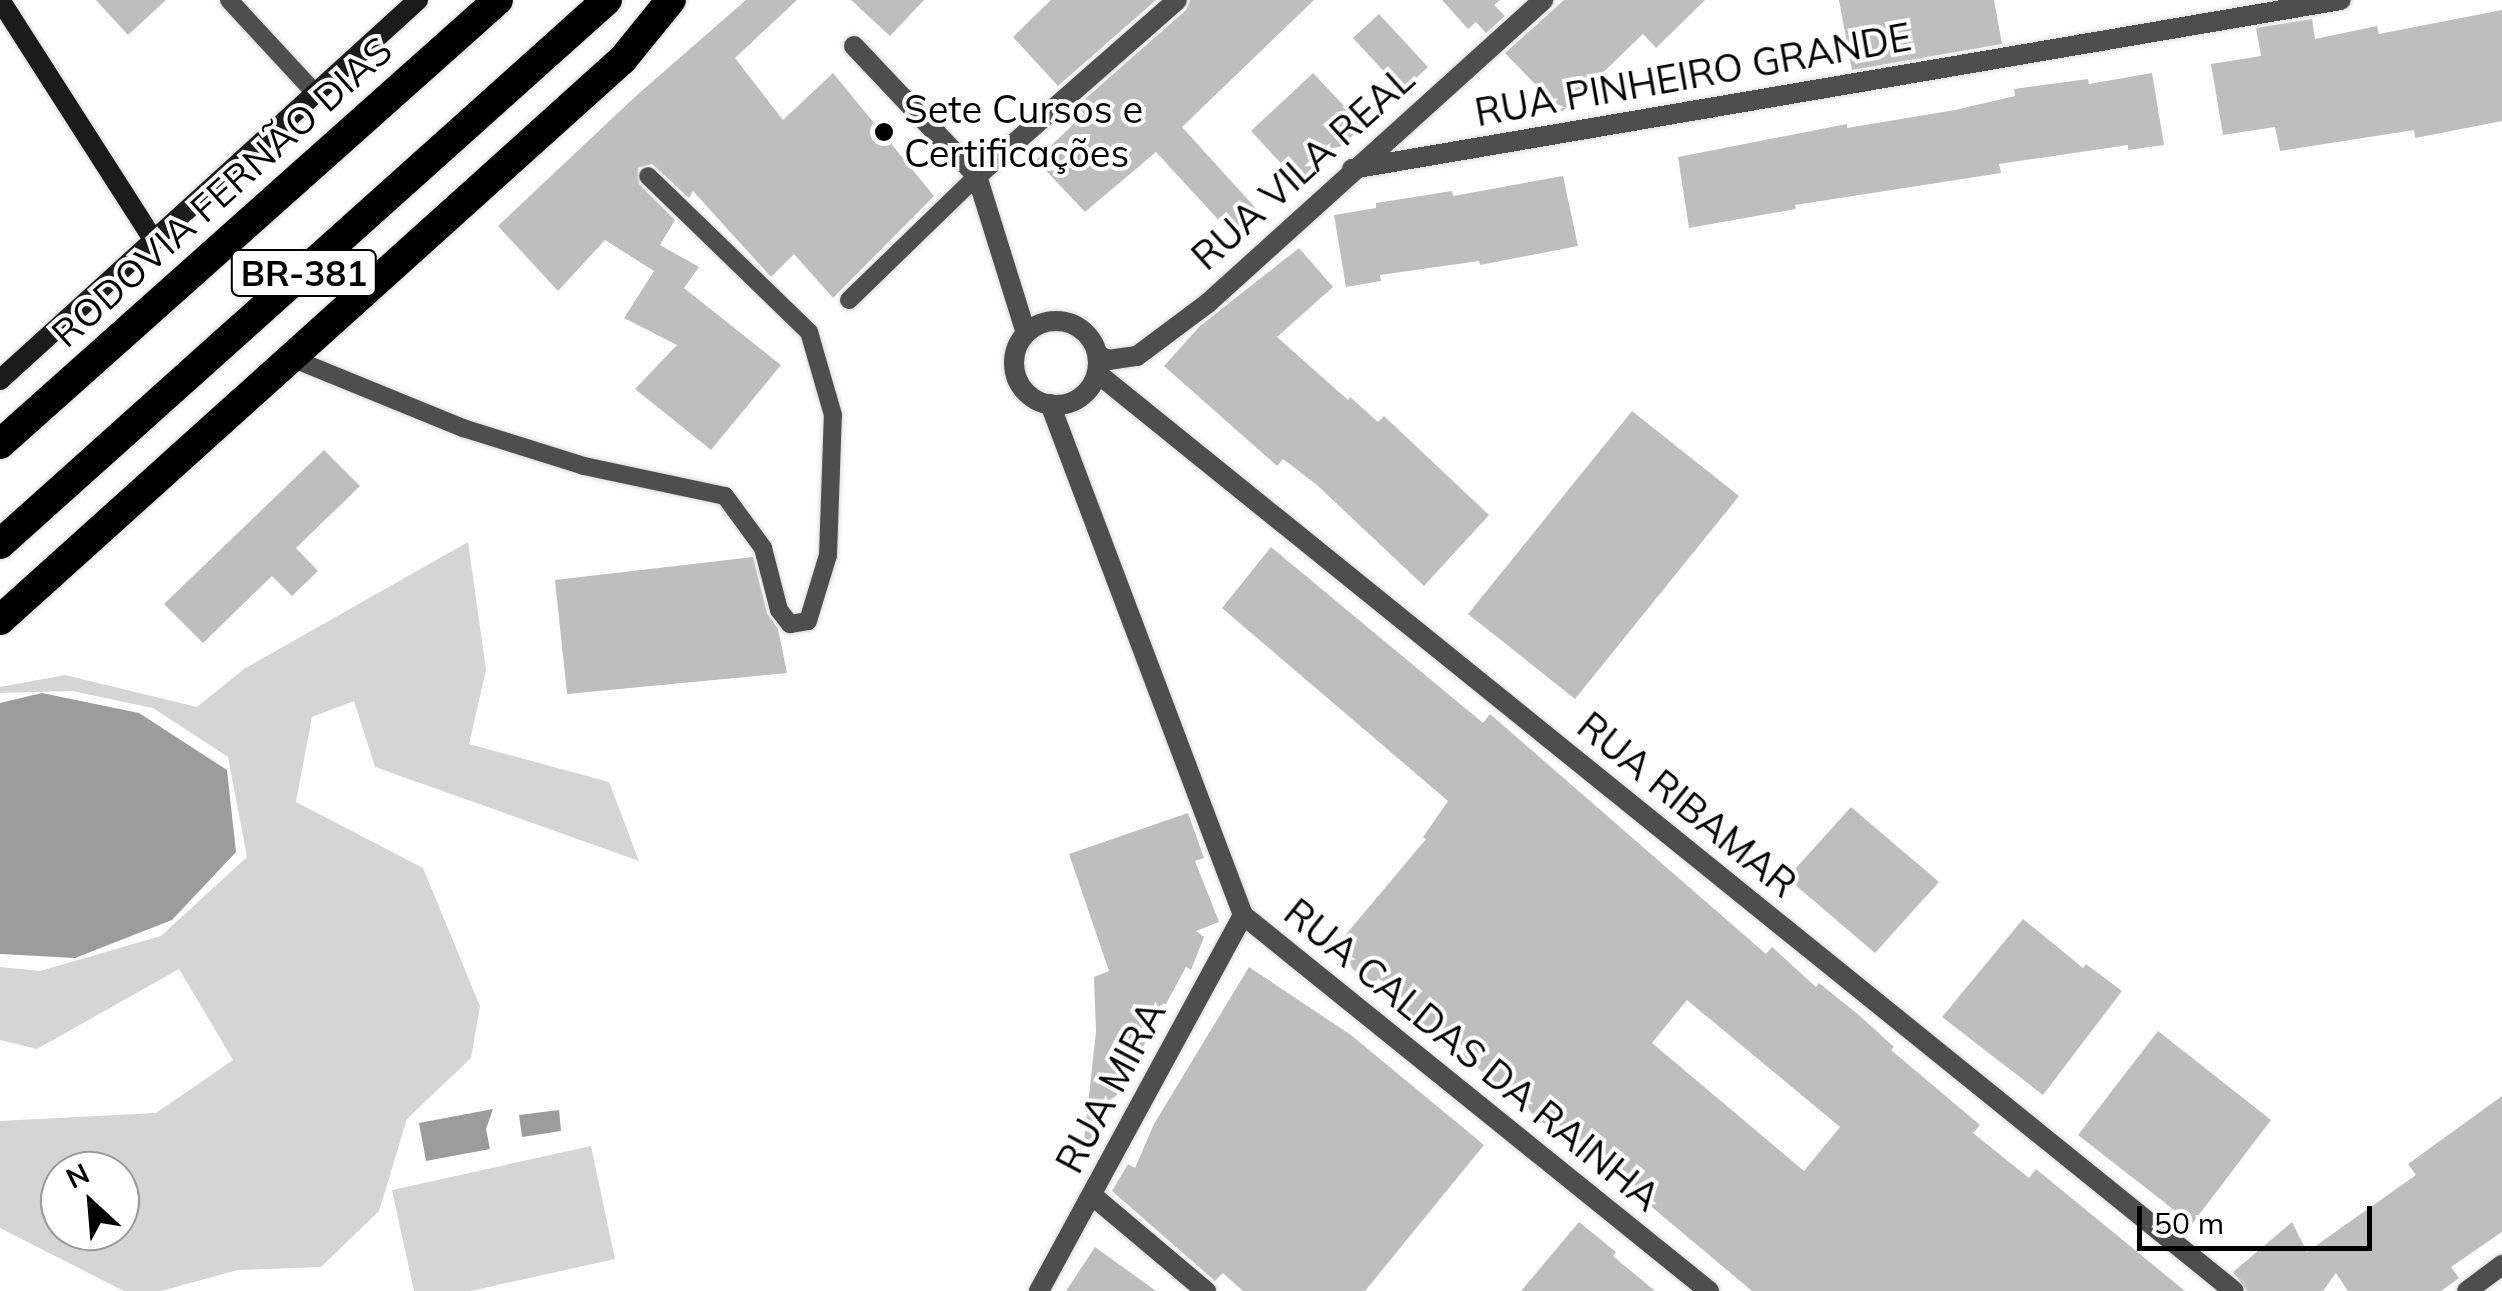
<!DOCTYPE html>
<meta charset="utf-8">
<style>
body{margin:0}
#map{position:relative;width:2502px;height:1291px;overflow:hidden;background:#fff;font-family:Mulish,sans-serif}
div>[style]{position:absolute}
.green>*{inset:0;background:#d5d5d5}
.water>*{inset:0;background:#9c9c9c}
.building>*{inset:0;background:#bebebe}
.roads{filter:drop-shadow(0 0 2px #dbdbdb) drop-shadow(0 0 2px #dbdbdb)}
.service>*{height:18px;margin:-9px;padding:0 9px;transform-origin:9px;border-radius:9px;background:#4e4e4e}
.minor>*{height:20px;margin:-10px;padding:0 10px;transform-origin:10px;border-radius:10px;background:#4e4e4e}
.minor>.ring{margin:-10px;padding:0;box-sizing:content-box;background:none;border:20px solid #4e4e4e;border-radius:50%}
.secondary>*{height:20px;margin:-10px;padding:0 10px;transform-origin:10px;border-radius:10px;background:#1b1b1b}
.motorway>*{height:30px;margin:-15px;padding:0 15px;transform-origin:15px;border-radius:15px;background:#000}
.dots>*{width:28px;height:28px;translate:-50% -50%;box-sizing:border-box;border:5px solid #fff;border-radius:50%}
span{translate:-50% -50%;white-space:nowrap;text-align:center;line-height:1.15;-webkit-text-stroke:8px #fff;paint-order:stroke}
.shield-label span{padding:2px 8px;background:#fff;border:2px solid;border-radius:8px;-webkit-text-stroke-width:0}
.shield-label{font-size:35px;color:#000;font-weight:700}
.street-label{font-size:38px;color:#000}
.poi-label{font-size:38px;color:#000}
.left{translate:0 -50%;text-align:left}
.north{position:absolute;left:40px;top:1151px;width:100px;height:100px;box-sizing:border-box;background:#fff;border:2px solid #999;border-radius:50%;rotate:334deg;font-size:28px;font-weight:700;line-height:40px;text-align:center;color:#000}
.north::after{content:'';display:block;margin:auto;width:35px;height:45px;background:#000;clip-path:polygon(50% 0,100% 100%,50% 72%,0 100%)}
.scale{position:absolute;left:2137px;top:1206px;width:235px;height:45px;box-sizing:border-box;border:5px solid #000;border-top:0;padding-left:12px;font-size:30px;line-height:35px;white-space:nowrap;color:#000;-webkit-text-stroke:8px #fff;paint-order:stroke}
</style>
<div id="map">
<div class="green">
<div style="clip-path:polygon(evenodd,468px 542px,486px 670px,469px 744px,609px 782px,639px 861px,375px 767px,354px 701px,312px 717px,296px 802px,423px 868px,480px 1006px,471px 1058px,407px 1119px,379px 1211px,321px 1267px,238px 1270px,161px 1291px,124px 1291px,0 1228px,0 1121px,156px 1113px,233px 1060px,179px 969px,37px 1049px,0 1040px,0 967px,40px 971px,161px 936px,247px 857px,228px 757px,153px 708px,72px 691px,0 693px,0 687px,65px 675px,197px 707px,244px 669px,468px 542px,120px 1171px,120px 1231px,60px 1231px,60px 1171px,120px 1171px)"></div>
<div style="clip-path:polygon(591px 1146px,615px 1259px,471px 1291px,414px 1291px,392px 1190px)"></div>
</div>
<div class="water">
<div style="clip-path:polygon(42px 693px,139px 713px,227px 770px,236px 852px,172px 920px,75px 958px,0 954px,0 703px)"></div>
<div style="clip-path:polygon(493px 1109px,486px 1129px,490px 1149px,426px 1161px,419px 1123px)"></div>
<div style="clip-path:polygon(559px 1110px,561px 1131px,522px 1137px,519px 1115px)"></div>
</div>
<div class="building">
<div style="clip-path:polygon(96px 0,166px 0,128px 35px)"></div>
<div style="clip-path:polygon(746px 0,797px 0,735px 58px,783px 120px,833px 73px,934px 196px,833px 298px,794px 254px,771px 277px,693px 191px,689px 198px,652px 164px,638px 168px,639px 184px,675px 220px,660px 245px,699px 267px,684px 288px,781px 365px,711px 450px,635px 389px,677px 345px,624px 318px,654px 271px,605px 240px,558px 291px,498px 226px,637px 95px)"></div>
<div style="clip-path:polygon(851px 0,924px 0,890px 36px)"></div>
<div style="clip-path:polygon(1051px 0,1156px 0,1058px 86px,1013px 37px)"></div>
<div style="clip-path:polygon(1190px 0,1314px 0,1182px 127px,1261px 214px,1235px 238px,1156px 152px,1085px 212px,1036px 160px,1084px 114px,1077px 106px,1186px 10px)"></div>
<div style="clip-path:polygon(1442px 0,1500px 0,1494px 5px,1505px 16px,1486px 33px,1476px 22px,1468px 29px)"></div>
<div style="clip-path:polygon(1564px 0,1705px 0,1656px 48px,1643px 34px,1562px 112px,1505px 53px)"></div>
<div style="clip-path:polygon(1839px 0,1994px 0,2002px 44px,1852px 70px)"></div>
<div style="clip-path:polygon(2502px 10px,2502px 121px,2415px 138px,2414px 130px,2280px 151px,2275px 127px,2223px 135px,2211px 64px,2261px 56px,2256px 28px,2312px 19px,2315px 39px,2377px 26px,2379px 34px)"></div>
<div style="clip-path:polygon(1379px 14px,1428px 67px,1402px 91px,1353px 38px)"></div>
<div style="clip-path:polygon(1313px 73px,1363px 126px,1300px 184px,1251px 131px)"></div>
<div style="clip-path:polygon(2152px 73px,2164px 145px,2128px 150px,2128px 145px,1999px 164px,2001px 173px,1795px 205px,1796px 209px,1689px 228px,1678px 157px,1847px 124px,1847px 128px,1955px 110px,2015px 96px,2014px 89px,2088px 79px,2089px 84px)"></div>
<div style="clip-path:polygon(1563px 176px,1578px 246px,1480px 265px,1479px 261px,1380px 275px,1381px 281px,1346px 287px,1334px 215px,1376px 208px,1376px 203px,1452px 191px,1453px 196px)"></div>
<div style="clip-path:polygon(1299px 248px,1333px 287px,1277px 337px,1348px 400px,1350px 397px,1378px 422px,1384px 416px,1489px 515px,1424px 586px,1317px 485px,1283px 459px,1277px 466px,1164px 366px,1200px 326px)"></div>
<div style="clip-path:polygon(1632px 411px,1739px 496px,1575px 699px,1468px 614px)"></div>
<div style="clip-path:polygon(324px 450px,360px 486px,296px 548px,318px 571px,292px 596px,272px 576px,203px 643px,164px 604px)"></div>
<div style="clip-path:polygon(evenodd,1271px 547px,1483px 723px,1490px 714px,1766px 954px,1772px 947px,1816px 987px,1819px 983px,1860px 1016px,1894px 1047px,1891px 1050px,1980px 1125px,1973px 1133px,2029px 1178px,2036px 1169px,2185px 1291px,1752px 1291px,1548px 1120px,1545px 1124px,1461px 1054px,1459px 1057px,1410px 1019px,1332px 951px,1426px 839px,1423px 837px,1448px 801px,1222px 608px,1271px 547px,1687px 1000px,1840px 1127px,1804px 1171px,1652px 1043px,1687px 1000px)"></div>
<div style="clip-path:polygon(753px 557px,767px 613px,778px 629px,787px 673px,567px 694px,555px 580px)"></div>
<div style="clip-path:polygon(1851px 807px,1939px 882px,1875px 953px,1787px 878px)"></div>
<div style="clip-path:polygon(1188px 813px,1204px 858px,1195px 861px,1219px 922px,1196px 931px,1204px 937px,1191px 970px,1186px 967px,1082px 1159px,1096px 1032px,1094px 977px,1109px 971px,1069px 854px)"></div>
<div style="clip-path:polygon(2023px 919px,2083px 968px,2086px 964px,2122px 991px,2043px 1095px,1942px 1017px)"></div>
<div style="clip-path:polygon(1249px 967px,1351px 1035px,1484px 1145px,1365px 1291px,1243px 1291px,1223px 1273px,1215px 1281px,1112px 1191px,1128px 1164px,1135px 1168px,1154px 1124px)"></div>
<div style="clip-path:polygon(2158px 1031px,2271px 1120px,2192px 1224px,2078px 1135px)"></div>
<div style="clip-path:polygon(2502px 1096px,2502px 1232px,2451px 1267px,2459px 1278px,2441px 1291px,2348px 1291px,2336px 1273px,2323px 1291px,2247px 1291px,2233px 1272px,2292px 1222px,2307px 1252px,2416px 1175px,2408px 1164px)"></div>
<div style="clip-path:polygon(1579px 1222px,1616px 1252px,1613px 1256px,1655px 1291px,1521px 1291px)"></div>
<div style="clip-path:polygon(1095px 1247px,1156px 1291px,1066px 1291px)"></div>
</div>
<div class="roads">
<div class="service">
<div style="left:229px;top:0;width:127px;rotate:47.2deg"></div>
<div style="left:849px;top:300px;width:178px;rotate:-44.1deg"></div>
<div style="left:294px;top:359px;width:183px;rotate:22.2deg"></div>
<div style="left:463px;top:428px;width:127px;rotate:17.4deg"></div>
<div style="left:584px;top:466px;width:144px;rotate:12deg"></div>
<div style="left:725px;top:496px;width:64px;rotate:53.8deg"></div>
<div style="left:763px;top:548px;width:64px;rotate:75.5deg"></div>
<div style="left:779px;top:610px;width:18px;rotate:52deg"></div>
<div style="left:790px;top:624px;width:18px;rotate:-9deg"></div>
<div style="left:808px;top:621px;width:69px;rotate:-73.1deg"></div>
<div style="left:828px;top:555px;width:140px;rotate:-88deg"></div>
<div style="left:833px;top:415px;width:86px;rotate:-106.1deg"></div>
<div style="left:809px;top:332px;width:224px;rotate:-135.9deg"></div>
</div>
<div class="minor">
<div style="left:854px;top:46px;width:179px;rotate:46.6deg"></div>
<div style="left:977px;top:176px;width:164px;rotate:72.7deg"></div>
<div style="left:1352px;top:169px;width:1003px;rotate:-9.7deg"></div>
<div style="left:977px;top:176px;width:266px;rotate:-41.3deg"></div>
<div class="ring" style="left:1014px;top:321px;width:64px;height:64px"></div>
<div style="left:1098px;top:355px;width:11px;rotate:27deg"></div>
<div style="left:1108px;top:360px;width:29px;rotate:-8deg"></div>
<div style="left:1137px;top:356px;width:89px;rotate:-36.7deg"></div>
<div style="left:1208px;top:303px;width:452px;rotate:-42.1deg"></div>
<div style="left:1097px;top:373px;width:1461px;rotate:38.92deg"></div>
<div style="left:1050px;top:404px;width:546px;rotate:69.31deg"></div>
<div style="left:1243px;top:915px;width:599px;rotate:38.9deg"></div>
<div style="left:1093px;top:1196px;width:148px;rotate:40.1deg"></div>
<div style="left:1039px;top:1291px;width:428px;rotate:-61.5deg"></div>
<div style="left:2467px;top:1291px;width:44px;rotate:-36.6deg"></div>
</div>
<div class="secondary">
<div style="left:0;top:0;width:286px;rotate:57.4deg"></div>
<div style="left:0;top:380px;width:565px;rotate:-42.27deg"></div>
</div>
<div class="motorway">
<div style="left:0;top:444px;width:667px;rotate:-41.72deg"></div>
<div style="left:0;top:544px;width:815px;rotate:-41.87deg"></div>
<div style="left:0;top:620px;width:838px;rotate:-42deg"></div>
<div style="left:623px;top:59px;width:76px;rotate:-50.9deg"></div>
</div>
</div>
<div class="dots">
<div style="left:884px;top:132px;background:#000"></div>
</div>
<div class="shield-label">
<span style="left:304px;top:273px">BR-381</span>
</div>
<div class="street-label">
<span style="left:1693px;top:75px;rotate:-10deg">RUA PINHEIRO GRANDE</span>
<span style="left:1303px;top:168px;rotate:-42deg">RUA VILA REAL</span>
<span style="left:222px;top:192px;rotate:-42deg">RODOVIA FERNÃO DIAS</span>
<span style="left:1687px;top:805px;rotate:39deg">RUA RIBAMAR</span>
<span style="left:1472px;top:1055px;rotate:39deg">RUA CALDAS DA RAINHA</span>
<span style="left:1111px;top:1087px;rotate:-62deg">RUA MIRA</span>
</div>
<div class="poi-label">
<span class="left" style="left:904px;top:132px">Sete Cursos e<br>Certificações</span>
</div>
<div class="north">N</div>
<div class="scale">50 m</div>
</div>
